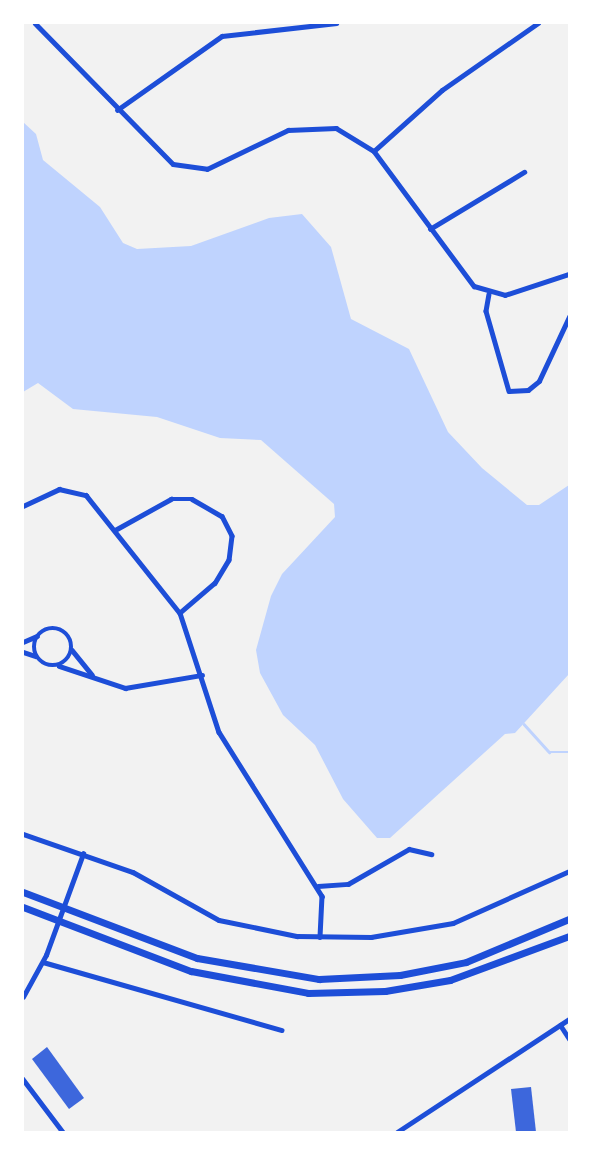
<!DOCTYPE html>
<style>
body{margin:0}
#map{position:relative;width:592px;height:1155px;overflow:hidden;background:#f2f2f2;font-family:Ubuntu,sans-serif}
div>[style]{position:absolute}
.water>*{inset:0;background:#bfd3fe}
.stream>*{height:2.5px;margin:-1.25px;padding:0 1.25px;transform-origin:1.25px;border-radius:1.25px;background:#bfd3fe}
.building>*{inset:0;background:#3d67dc}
.minor>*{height:4.5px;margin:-2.25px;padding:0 2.25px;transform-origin:2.25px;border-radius:2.25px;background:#1d4ed8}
.minor>.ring{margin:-2.25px;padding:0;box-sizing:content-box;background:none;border:4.5px solid #1d4ed8;border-radius:50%}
.tertiary>*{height:5px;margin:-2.5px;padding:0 2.5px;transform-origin:2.5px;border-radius:2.5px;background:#1d4ed8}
.trunk>*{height:7px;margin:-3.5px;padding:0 3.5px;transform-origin:3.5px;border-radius:3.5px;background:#1d4ed8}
span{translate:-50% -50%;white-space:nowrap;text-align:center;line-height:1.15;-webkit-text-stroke:7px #fff;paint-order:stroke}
.frame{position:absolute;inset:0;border:24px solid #fff;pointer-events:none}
</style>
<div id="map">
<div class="water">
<div style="clip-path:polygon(23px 122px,36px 134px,43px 160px,100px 207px,123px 243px,137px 249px,191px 246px,269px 218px,302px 214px,331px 247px,351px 319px,409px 349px,448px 432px,482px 468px,527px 505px,539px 505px,569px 485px,569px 674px,515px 733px,505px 734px,390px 838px,377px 838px,343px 799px,315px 745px,283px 715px,260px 673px,256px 650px,271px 596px,282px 574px,335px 517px,334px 504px,261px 440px,220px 438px,157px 417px,73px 409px,38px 383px,23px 392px)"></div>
</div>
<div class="stream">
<div style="left:524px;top:724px;width:38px;rotate:48deg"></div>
<div style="left:549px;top:752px;width:20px"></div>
</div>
<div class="building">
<div style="clip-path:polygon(47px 1047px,84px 1098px,69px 1109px,32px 1059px)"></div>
<div style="clip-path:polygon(531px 1087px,536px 1132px,516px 1132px,511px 1089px)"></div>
</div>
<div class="minor">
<div style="left:35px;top:23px;width:197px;rotate:45.6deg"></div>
<div style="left:173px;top:164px;width:34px;rotate:8deg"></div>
<div style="left:207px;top:169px;width:90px;rotate:-25.7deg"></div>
<div style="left:288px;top:130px;width:48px;rotate:-2.4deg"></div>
<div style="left:336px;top:128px;width:44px;rotate:31.2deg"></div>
<div style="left:374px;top:151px;width:168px;rotate:53.5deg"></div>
<div style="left:474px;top:286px;width:32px;rotate:16deg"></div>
<div style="left:505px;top:295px;width:67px;rotate:-18.2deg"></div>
<div style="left:117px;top:110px;width:128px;rotate:-35.2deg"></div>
<div style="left:222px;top:36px;width:115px;rotate:-6.5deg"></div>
<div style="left:374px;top:151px;width:91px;rotate:-41.9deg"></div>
<div style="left:442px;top:90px;width:117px;rotate:-34.9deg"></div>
<div style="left:430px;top:229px;width:110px;rotate:-31.2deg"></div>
<div style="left:489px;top:294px;width:17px;rotate:100deg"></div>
<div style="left:486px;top:311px;width:83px;rotate:74deg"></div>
<div style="left:509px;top:391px;width:19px;rotate:-3deg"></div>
<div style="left:528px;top:390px;width:14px;rotate:-39deg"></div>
<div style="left:539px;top:381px;width:71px;rotate:-64.9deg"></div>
<div style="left:23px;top:506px;width:40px;rotate:-25deg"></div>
<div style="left:59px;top:489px;width:28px;rotate:13deg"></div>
<div style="left:86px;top:495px;width:151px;rotate:51.5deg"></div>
<div style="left:180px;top:613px;width:125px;rotate:71.9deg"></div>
<div style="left:219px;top:732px;width:194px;rotate:57.9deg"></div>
<div style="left:322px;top:896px;width:41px;rotate:92.8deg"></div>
<div style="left:115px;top:530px;width:64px;rotate:-29deg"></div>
<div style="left:171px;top:499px;width:21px"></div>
<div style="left:192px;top:499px;width:34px;rotate:30deg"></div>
<div style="left:222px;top:516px;width:22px;rotate:63deg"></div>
<div style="left:232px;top:536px;width:24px;rotate:97deg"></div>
<div style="left:229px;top:560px;width:27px;rotate:121deg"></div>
<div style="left:215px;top:583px;width:46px;rotate:139.4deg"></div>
<div class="ring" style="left:34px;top:628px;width:33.5px;height:33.5px"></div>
<div style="left:23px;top:642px;width:15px;rotate:-23deg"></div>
<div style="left:72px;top:650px;width:32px;rotate:51deg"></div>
<div style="left:23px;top:652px;width:13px;rotate:18deg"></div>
<div style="left:59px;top:666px;width:70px;rotate:18.4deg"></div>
<div style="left:125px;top:688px;width:78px;rotate:-9.6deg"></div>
<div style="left:23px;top:834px;width:116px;rotate:19.1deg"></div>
<div style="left:133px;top:872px;width:98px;rotate:29.2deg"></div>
<div style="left:219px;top:920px;width:80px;rotate:11.6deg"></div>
<div style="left:297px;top:936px;width:74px;rotate:0.8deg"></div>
<div style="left:371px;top:937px;width:83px;rotate:-9.7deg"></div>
<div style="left:453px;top:923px;width:127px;rotate:-24.1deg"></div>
<div style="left:318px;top:886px;width:30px;rotate:-4deg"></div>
<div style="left:348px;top:884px;width:70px;rotate:-29.8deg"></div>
<div style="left:409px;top:849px;width:23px;rotate:13deg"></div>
<div style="left:43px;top:962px;width:248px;rotate:15.9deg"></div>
<div style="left:23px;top:997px;width:48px;rotate:-61.3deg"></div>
<div style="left:46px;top:955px;width:108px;rotate:-69.9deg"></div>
<div style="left:23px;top:1079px;width:66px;rotate:53deg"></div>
</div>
<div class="tertiary">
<div style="left:560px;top:1025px;width:17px;rotate:57deg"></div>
<div style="left:397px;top:1132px;width:206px;rotate:-33.3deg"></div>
</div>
<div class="trunk">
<div style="left:23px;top:892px;width:186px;rotate:20.8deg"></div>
<div style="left:197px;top:958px;width:124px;rotate:9.8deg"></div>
<div style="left:319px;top:979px;width:81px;rotate:-2.8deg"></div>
<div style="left:400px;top:975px;width:67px;rotate:-11.1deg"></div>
<div style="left:466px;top:962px;width:112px;rotate:-22.7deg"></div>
<div style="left:23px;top:907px;width:180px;rotate:20.9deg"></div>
<div style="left:191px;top:971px;width:119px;rotate:10.6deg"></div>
<div style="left:308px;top:993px;width:77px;rotate:-1.5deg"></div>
<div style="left:385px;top:991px;width:66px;rotate:-9.6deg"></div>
<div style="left:450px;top:980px;width:127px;rotate:-20.3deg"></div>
</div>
<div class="frame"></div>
</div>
